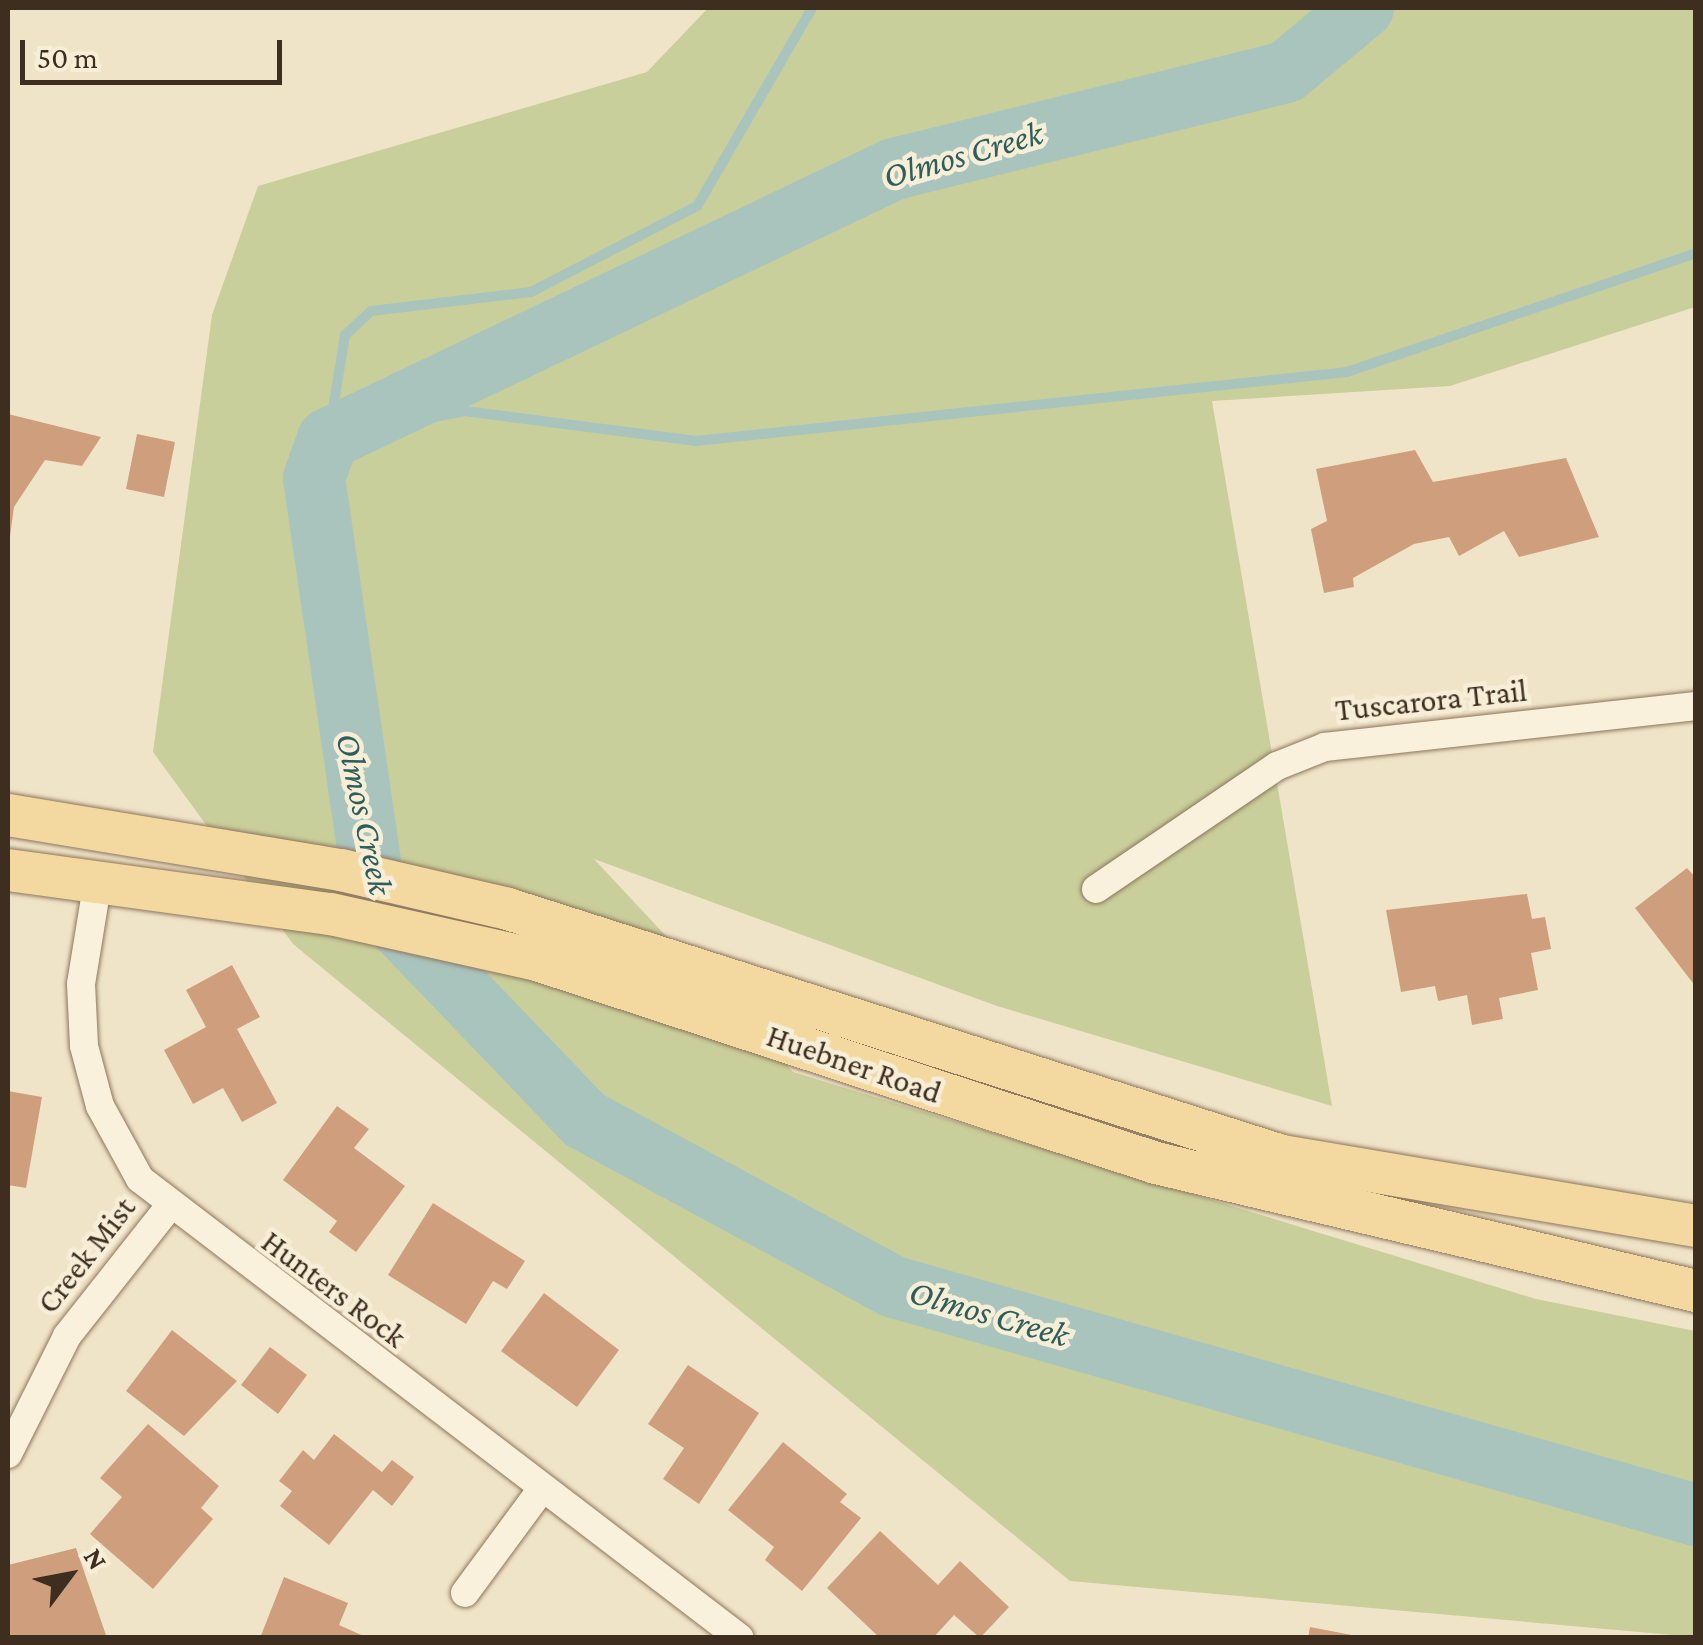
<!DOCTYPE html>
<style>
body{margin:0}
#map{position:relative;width:1703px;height:1645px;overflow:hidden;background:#f0e4c8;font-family:"Crimson Pro",serif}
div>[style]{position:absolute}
.green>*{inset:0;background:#c9cf9b}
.stream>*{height:10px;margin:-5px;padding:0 5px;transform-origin:5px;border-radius:5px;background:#a9c4bc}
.river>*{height:62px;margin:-31px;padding:0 31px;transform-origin:31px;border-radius:31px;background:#a9c4bc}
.building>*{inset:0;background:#cf9f7d}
.roads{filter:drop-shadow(0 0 2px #8d765c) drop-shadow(0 0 2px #8d765c)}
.minor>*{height:28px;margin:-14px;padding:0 14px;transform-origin:14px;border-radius:14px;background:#faf1dc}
.primary>*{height:42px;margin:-21px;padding:0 21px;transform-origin:21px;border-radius:21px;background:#f3d9a0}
span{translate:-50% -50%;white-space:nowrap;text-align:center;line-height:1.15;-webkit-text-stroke:9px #f7eed8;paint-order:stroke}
.street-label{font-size:32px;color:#3d2e20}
.water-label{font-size:35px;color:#2f5d5a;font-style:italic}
.frame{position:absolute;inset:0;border:10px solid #3d2e20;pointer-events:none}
.north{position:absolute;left:20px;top:1525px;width:100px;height:100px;-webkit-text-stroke:8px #f7eed8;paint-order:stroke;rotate:58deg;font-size:28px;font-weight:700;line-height:40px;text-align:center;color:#3d2e20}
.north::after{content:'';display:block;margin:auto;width:35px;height:45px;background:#3d2e20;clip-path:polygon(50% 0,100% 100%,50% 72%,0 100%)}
.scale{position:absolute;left:20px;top:40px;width:262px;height:45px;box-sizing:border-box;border:5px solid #3d2e20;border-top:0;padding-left:12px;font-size:30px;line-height:35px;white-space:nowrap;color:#3d2e20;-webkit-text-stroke:8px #f7eed8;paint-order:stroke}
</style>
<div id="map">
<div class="green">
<div style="clip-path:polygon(708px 8px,1695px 8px,1695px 307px,1450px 386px,1212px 401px,1332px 1106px,997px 1006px,594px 859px,793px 1072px,1536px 1299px,1695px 1331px,1695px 1637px,1070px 1581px,293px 944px,153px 752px,212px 315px,258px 186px,647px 72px)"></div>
</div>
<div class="stream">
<div style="left:812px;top:8px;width:229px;rotate:120.1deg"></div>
<div style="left:697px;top:206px;width:187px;rotate:152.6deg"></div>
<div style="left:531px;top:292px;width:161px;rotate:173.2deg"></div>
<div style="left:371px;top:311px;width:35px;rotate:137deg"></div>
<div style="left:345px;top:335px;width:105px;rotate:99.3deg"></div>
<div style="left:328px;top:439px;width:140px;rotate:-11.6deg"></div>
<div style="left:465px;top:411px;width:233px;rotate:7.4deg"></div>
<div style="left:696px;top:441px;width:655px;rotate:-6.05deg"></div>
<div style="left:1347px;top:372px;width:369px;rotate:-18.8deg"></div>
</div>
<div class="river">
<div style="left:1363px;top:8px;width:100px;rotate:140.3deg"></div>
<div style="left:1286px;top:72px;width:404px;rotate:166.1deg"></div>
<div style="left:894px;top:169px;width:627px;rotate:154.5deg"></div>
<div style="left:328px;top:439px;width:41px;rotate:109.7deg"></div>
<div style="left:314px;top:478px;width:429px;rotate:81.7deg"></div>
<div style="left:376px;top:902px;width:302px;rotate:46.2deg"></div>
<div style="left:585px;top:1120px;width:351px;rotate:28.4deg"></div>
<div style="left:894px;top:1287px;width:834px;rotate:15.87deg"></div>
</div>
<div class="building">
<div style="clip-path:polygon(8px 414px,101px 437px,82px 466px,45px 460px,14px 507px,10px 537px)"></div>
<div style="clip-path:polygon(137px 434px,175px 442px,164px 497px,126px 489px)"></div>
<div style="clip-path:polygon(1415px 450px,1433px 482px,1566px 458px,1599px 537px,1519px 557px,1504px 531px,1459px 556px,1449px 537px,1414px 544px,1353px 578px,1354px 587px,1324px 593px,1311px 529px,1327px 521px,1316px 469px)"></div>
<div style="clip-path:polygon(1687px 868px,1696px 878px,1696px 987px,1635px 908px)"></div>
<div style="clip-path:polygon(1527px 894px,1532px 919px,1545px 917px,1551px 949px,1531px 953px,1538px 990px,1499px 998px,1503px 1019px,1472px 1025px,1467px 995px,1438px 1001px,1435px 986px,1401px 992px,1386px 910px)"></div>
<div style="clip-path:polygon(232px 965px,260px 1017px,237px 1029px,277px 1103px,242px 1122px,223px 1088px,193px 1104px,164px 1050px,206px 1027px,186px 990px)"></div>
<div style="clip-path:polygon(8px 1091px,42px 1097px,26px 1188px,8px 1185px)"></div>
<div style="clip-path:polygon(337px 1106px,369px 1129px,354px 1148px,405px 1186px,356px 1252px,329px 1232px,337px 1221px,283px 1180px)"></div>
<div style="clip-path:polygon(433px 1203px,525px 1261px,507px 1289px,493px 1281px,466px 1324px,388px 1275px)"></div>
<div style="clip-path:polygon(544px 1293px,619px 1350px,577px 1407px,501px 1351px)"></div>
<div style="clip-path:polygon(172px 1330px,237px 1381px,184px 1436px,126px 1391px)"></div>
<div style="clip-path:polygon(270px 1347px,307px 1375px,278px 1414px,241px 1385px)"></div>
<div style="clip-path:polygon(688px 1365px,759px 1413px,699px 1504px,663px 1479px,684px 1448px,648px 1424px)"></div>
<div style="clip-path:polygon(148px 1424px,219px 1486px,201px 1508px,213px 1519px,153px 1589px,90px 1534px,122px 1497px,100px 1478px)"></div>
<div style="clip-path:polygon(334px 1434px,382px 1472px,392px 1460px,414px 1477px,392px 1506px,373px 1490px,329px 1545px,280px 1506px,292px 1491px,279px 1481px,303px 1450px,314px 1460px)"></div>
<div style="clip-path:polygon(783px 1442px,847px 1494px,840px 1502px,861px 1518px,802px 1591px,765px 1560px,774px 1547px,728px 1510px)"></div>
<div style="clip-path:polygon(880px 1531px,938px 1585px,960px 1561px,1009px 1607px,980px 1638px,954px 1615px,933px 1638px,880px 1638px,827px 1588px)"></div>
<div style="clip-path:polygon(76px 1548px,107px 1638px,8px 1638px,8px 1565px)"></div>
<div style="clip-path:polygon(284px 1577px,348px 1603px,339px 1625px,368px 1638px,260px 1638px)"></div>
<div style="clip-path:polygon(1310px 1627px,1357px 1636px,1357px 1638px,1308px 1638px)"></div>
</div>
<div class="roads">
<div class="minor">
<div style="left:98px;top:880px;width:105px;rotate:99.3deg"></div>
<div style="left:81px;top:984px;width:62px;rotate:87.2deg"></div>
<div style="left:84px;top:1046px;width:62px;rotate:75.1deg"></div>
<div style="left:100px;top:1106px;width:83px;rotate:61.3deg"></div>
<div style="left:140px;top:1179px;width:755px;rotate:37.42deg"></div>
<div style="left:1096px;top:889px;width:219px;rotate:-34.2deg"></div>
<div style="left:1277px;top:766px;width:52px;rotate:-21.6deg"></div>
<div style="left:1325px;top:747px;width:373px;rotate:-6.3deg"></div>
<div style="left:8px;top:1454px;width:132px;rotate:-63.4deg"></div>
<div style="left:67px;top:1336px;width:163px;rotate:-51.7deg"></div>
<div style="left:465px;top:1593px;width:128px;rotate:-53.6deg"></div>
</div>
<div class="primary">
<div style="left:8px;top:815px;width:338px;rotate:9.4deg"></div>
<div style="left:341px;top:870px;width:171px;rotate:13.1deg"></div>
<div style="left:508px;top:909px;width:812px;rotate:17.7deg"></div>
<div style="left:1282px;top:1156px;width:420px;rotate:9.6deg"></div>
<div style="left:8px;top:870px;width:326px;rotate:7.8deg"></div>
<div style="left:331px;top:914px;width:211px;rotate:12.6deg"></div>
<div style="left:537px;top:960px;width:651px;rotate:18.16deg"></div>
<div style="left:1156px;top:1163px;width:555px;rotate:13.34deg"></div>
</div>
</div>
<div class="street-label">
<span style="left:1431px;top:700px;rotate:-6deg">Tuscarora Trail</span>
<span style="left:854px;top:1064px;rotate:19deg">Huebner Road</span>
<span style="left:86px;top:1255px;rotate:-52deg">Creek Mist</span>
<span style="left:334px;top:1289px;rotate:37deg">Hunters Rock</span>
</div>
<div class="water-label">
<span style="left:963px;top:155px;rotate:-16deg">Olmos Creek</span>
<span style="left:364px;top:814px;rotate:78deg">Olmos Creek</span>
<span style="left:989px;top:1314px;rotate:16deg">Olmos Creek</span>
</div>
<div class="frame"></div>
<div class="north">N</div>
<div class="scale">50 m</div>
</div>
